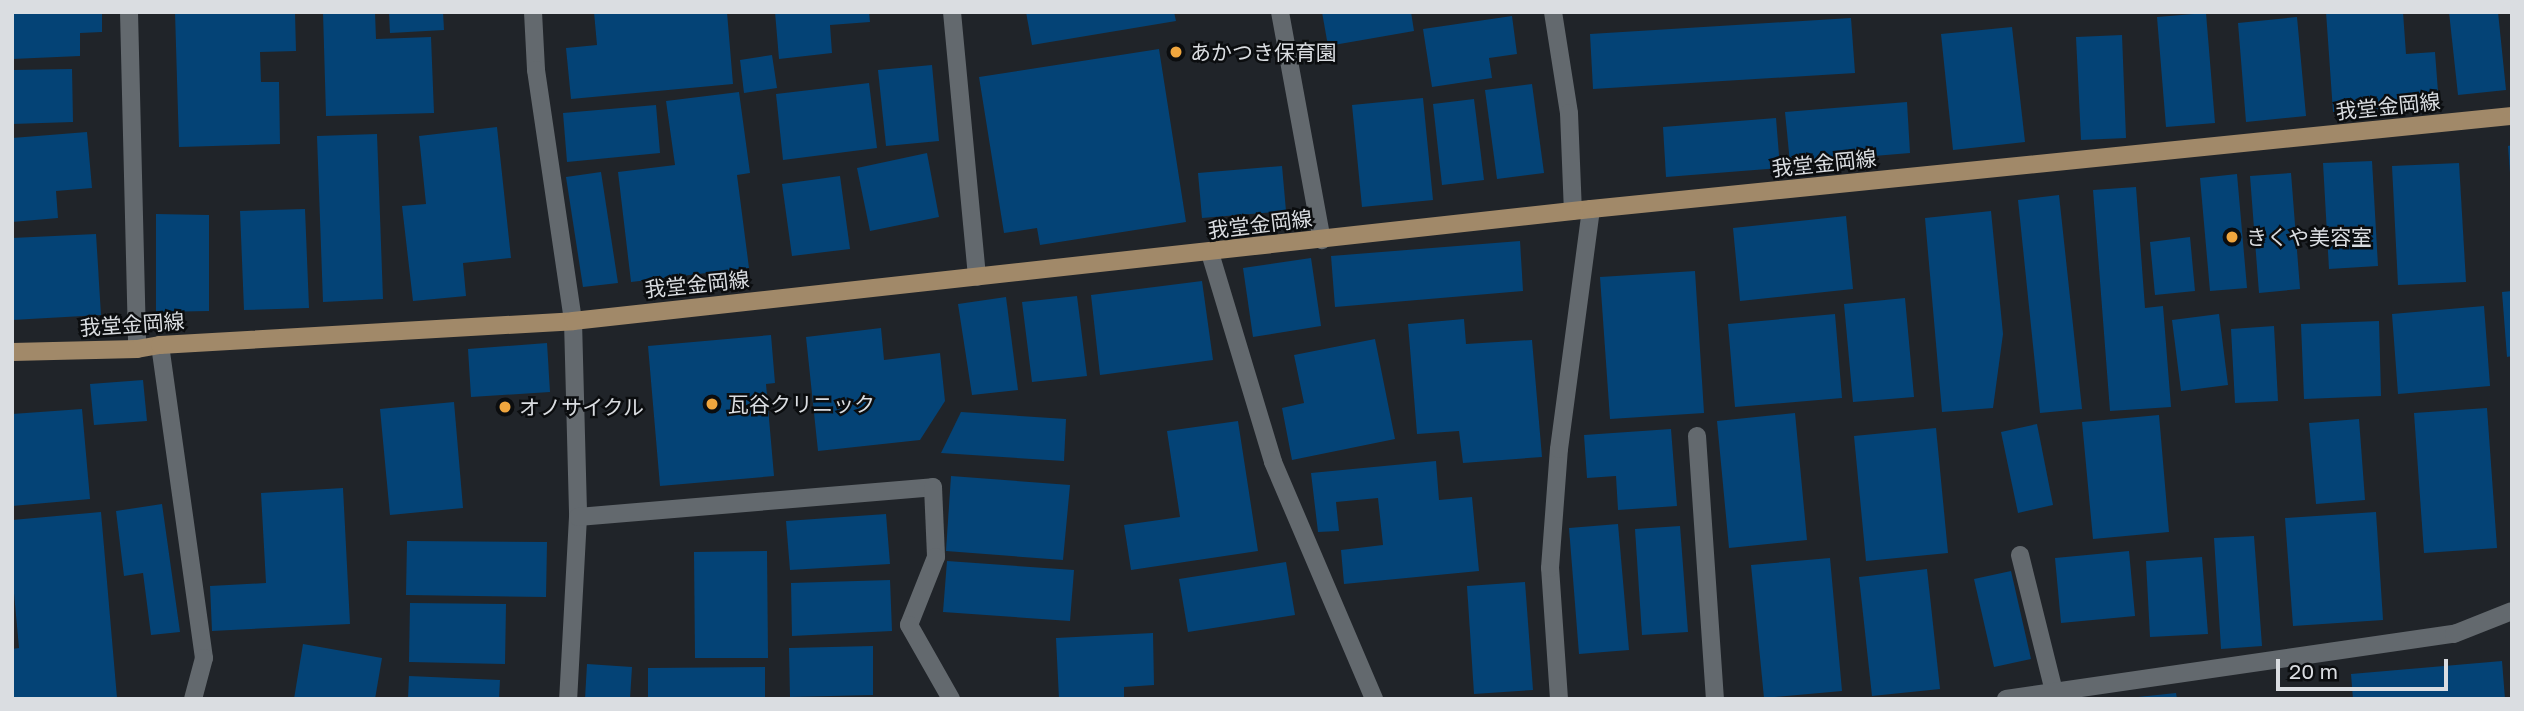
<!DOCTYPE html>
<meta charset="utf-8">
<style>
body{margin:0}
#map{position:relative;width:2524px;height:711px;overflow:hidden;background:#202429;font-family:"Golos Text","Noto Sans JP",sans-serif}
div>[style]{position:absolute}
.building>*{inset:0;background:#044376}
.minor>*{height:18px;margin:-9px;padding:0 9px;transform-origin:9px;border-radius:9px;background:#63696e}
.major>*{height:18px;margin:-9px;padding:0 9px;transform-origin:9px;border-radius:9px;background:#a18969}
.dots>*{width:19px;height:19px;translate:-50% -50%;box-sizing:border-box;border:4px solid #0b0d0f;border-radius:50%}
span{translate:-50% -50%;white-space:nowrap;text-align:center;line-height:1.15;-webkit-text-stroke:5px #0b0d0f;paint-order:stroke}
.poi-label{font-size:21px;color:#dadde1}
.left{translate:0 -50%;text-align:left}
.street-label{font-size:21px;color:#dadde1}
.frame{position:absolute;inset:0;border:14px solid #dadde1;pointer-events:none}
.scale{position:absolute;left:2276px;top:659px;width:172px;height:32px;box-sizing:border-box;border:4px solid #dadde1;border-top:0;padding-left:9px;font-size:21px;line-height:24px;white-space:nowrap;color:#dadde1;-webkit-text-stroke:5px #0b0d0f;paint-order:stroke}
</style>
<div id="map">
<div class="building">
<div style="clip-path:polygon(12px 12px,102px 12px,102px 32px,80px 33px,80px 56px,12px 59px)"></div>
<div style="clip-path:polygon(175px 12px,295px 12px,296px 51px,260px 52px,261px 82px,279px 82px,280px 144px,179px 147px)"></div>
<div style="clip-path:polygon(323px 12px,375px 12px,376px 39px,431px 37px,434px 113px,326px 116px)"></div>
<div style="clip-path:polygon(389px 12px,443px 12px,444px 30px,390px 33px)"></div>
<div style="clip-path:polygon(594px 12px,727px 12px,733px 84px,571px 99px,566px 48px,597px 45px)"></div>
<div style="clip-path:polygon(775px 12px,869px 12px,870px 22px,830px 25px,832px 53px,779px 59px)"></div>
<div style="clip-path:polygon(1026px 12px,1174px 12px,1176px 21px,1032px 45px)"></div>
<div style="clip-path:polygon(1322px 12px,1411px 12px,1414px 31px,1328px 46px)"></div>
<div style="clip-path:polygon(2326px 12px,2403px 12px,2406px 54px,2435px 52px,2439px 105px,2333px 112px)"></div>
<div style="clip-path:polygon(2449px 12px,2498px 12px,2506px 90px,2458px 95px)"></div>
<div style="clip-path:polygon(2206px 13px,2215px 123px,2166px 127px,2157px 17px)"></div>
<div style="clip-path:polygon(1512px 16px,1517px 54px,1489px 58px,1492px 78px,1432px 87px,1423px 29px)"></div>
<div style="clip-path:polygon(2297px 17px,2306px 116px,2246px 122px,2238px 23px)"></div>
<div style="clip-path:polygon(1851px 18px,1855px 73px,1593px 89px,1590px 34px)"></div>
<div style="clip-path:polygon(2012px 27px,2025px 142px,1953px 150px,1941px 34px)"></div>
<div style="clip-path:polygon(2122px 35px,2126px 138px,2081px 140px,2076px 37px)"></div>
<div style="clip-path:polygon(1159px 49px,1186px 222px,1040px 245px,1037px 228px,1004px 233px,979px 77px)"></div>
<div style="clip-path:polygon(772px 55px,777px 88px,744px 93px,740px 60px)"></div>
<div style="clip-path:polygon(932px 65px,939px 141px,886px 146px,878px 70px)"></div>
<div style="clip-path:polygon(72px 69px,73px 122px,12px 124px,12px 70px)"></div>
<div style="clip-path:polygon(869px 83px,877px 148px,783px 160px,776px 94px)"></div>
<div style="clip-path:polygon(1532px 84px,1544px 173px,1497px 179px,1485px 90px)"></div>
<div style="clip-path:polygon(739px 92px,750px 173px,737px 175px,749px 268px,631px 282px,618px 172px,675px 165px,666px 101px)"></div>
<div style="clip-path:polygon(1423px 98px,1433px 200px,1362px 207px,1352px 105px)"></div>
<div style="clip-path:polygon(1474px 99px,1484px 180px,1442px 185px,1433px 104px)"></div>
<div style="clip-path:polygon(1907px 102px,1910px 153px,1790px 163px,1785px 112px)"></div>
<div style="clip-path:polygon(656px 105px,660px 153px,567px 162px,563px 113px)"></div>
<div style="clip-path:polygon(1776px 118px,1780px 168px,1666px 177px,1663px 127px)"></div>
<div style="clip-path:polygon(497px 127px,511px 258px,463px 263px,466px 296px,413px 301px,402px 206px,426px 204px,419px 136px)"></div>
<div style="clip-path:polygon(87px 132px,92px 188px,56px 191px,58px 218px,12px 222px,12px 138px)"></div>
<div style="clip-path:polygon(377px 134px,383px 299px,323px 302px,317px 136px)"></div>
<div style="clip-path:polygon(2512px 145px,2512px 173px,2510px 173px,2508px 146px)"></div>
<div style="clip-path:polygon(927px 153px,939px 217px,870px 231px,857px 168px)"></div>
<div style="clip-path:polygon(2372px 161px,2378px 266px,2329px 269px,2323px 163px)"></div>
<div style="clip-path:polygon(2459px 163px,2466px 282px,2398px 285px,2392px 166px)"></div>
<div style="clip-path:polygon(1282px 166px,1286px 211px,1202px 218px,1198px 173px)"></div>
<div style="clip-path:polygon(601px 172px,618px 283px,583px 287px,566px 177px)"></div>
<div style="clip-path:polygon(2291px 173px,2300px 289px,2259px 293px,2250px 176px)"></div>
<div style="clip-path:polygon(2237px 174px,2247px 288px,2210px 291px,2200px 178px)"></div>
<div style="clip-path:polygon(840px 176px,850px 249px,792px 256px,782px 184px)"></div>
<div style="clip-path:polygon(2136px 187px,2145px 308px,2163px 306px,2171px 407px,2110px 411px,2093px 190px)"></div>
<div style="clip-path:polygon(2059px 195px,2082px 409px,2040px 413px,2018px 200px)"></div>
<div style="clip-path:polygon(305px 209px,309px 308px,244px 310px,240px 211px)"></div>
<div style="clip-path:polygon(1991px 211px,2003px 334px,1993px 408px,1942px 412px,1925px 218px)"></div>
<div style="clip-path:polygon(156px 214px,209px 215px,209px 311px,156px 312px)"></div>
<div style="clip-path:polygon(1846px 216px,1853px 289px,1740px 301px,1733px 228px)"></div>
<div style="clip-path:polygon(96px 234px,101px 315px,12px 320px,12px 238px)"></div>
<div style="clip-path:polygon(2190px 237px,2195px 291px,2155px 295px,2150px 242px)"></div>
<div style="clip-path:polygon(1520px 241px,1523px 291px,1335px 307px,1331px 256px)"></div>
<div style="clip-path:polygon(1311px 258px,1321px 326px,1253px 337px,1243px 268px)"></div>
<div style="clip-path:polygon(1695px 271px,1704px 413px,1610px 419px,1600px 277px)"></div>
<div style="clip-path:polygon(1202px 281px,1213px 360px,1100px 375px,1091px 295px)"></div>
<div style="clip-path:polygon(2512px 291px,2512px 356px,2507px 357px,2502px 292px)"></div>
<div style="clip-path:polygon(1077px 296px,1087px 376px,1032px 382px,1022px 302px)"></div>
<div style="clip-path:polygon(1006px 297px,1018px 390px,972px 395px,958px 304px)"></div>
<div style="clip-path:polygon(1905px 298px,1914px 397px,1853px 402px,1844px 304px)"></div>
<div style="clip-path:polygon(2484px 306px,2490px 386px,2398px 394px,2392px 314px)"></div>
<div style="clip-path:polygon(1835px 314px,1842px 398px,1735px 407px,1728px 324px)"></div>
<div style="clip-path:polygon(2219px 314px,2228px 385px,2181px 391px,2172px 320px)"></div>
<div style="clip-path:polygon(1464px 319px,1466px 344px,1532px 340px,1542px 457px,1463px 463px,1459px 431px,1417px 434px,1408px 324px)"></div>
<div style="clip-path:polygon(2379px 321px,2381px 396px,2304px 399px,2301px 324px)"></div>
<div style="clip-path:polygon(2274px 326px,2278px 401px,2235px 403px,2231px 329px)"></div>
<div style="clip-path:polygon(881px 328px,884px 360px,940px 353px,945px 401px,920px 440px,818px 451px,806px 337px)"></div>
<div style="clip-path:polygon(771px 335px,775px 383px,766px 384px,774px 476px,660px 486px,648px 346px)"></div>
<div style="clip-path:polygon(1375px 339px,1395px 439px,1292px 460px,1282px 408px,1304px 403px,1294px 355px)"></div>
<div style="clip-path:polygon(547px 343px,550px 392px,471px 397px,468px 349px)"></div>
<div style="clip-path:polygon(143px 380px,147px 421px,94px 425px,90px 384px)"></div>
<div style="clip-path:polygon(454px 402px,463px 508px,390px 515px,380px 409px)"></div>
<div style="clip-path:polygon(2487px 408px,2497px 548px,2424px 553px,2414px 413px)"></div>
<div style="clip-path:polygon(82px 409px,90px 499px,12px 506px,12px 414px)"></div>
<div style="clip-path:polygon(961px 412px,1066px 419px,1064px 461px,941px 453px)"></div>
<div style="clip-path:polygon(1795px 413px,1807px 540px,1729px 548px,1717px 421px)"></div>
<div style="clip-path:polygon(2159px 415px,2169px 532px,2093px 539px,2082px 422px)"></div>
<div style="clip-path:polygon(2359px 419px,2365px 500px,2316px 504px,2309px 423px)"></div>
<div style="clip-path:polygon(1238px 421px,1258px 551px,1131px 570px,1124px 525px,1180px 517px,1167px 431px)"></div>
<div style="clip-path:polygon(2037px 424px,2053px 505px,2018px 513px,2001px 432px)"></div>
<div style="clip-path:polygon(1936px 428px,1948px 553px,1866px 561px,1854px 436px)"></div>
<div style="clip-path:polygon(1671px 429px,1677px 506px,1618px 510px,1616px 476px,1587px 478px,1584px 435px)"></div>
<div style="clip-path:polygon(1436px 461px,1439px 500px,1472px 497px,1479px 571px,1344px 584px,1341px 550px,1383px 545px,1378px 498px,1336px 502px,1339px 531px,1318px 532px,1311px 473px)"></div>
<div style="clip-path:polygon(951px 476px,1070px 485px,1063px 560px,946px 551px)"></div>
<div style="clip-path:polygon(343px 488px,350px 624px,212px 631px,210px 586px,266px 583px,261px 493px)"></div>
<div style="clip-path:polygon(162px 504px,180px 632px,151px 635px,143px 573px,124px 576px,116px 511px)"></div>
<div style="clip-path:polygon(101px 512px,117px 698px,12px 699px,12px 649px,19px 648px,12px 571px,12px 520px)"></div>
<div style="clip-path:polygon(2376px 512px,2383px 620px,2293px 626px,2285px 518px)"></div>
<div style="clip-path:polygon(886px 514px,890px 564px,790px 570px,786px 521px)"></div>
<div style="clip-path:polygon(1618px 524px,1629px 650px,1579px 654px,1569px 528px)"></div>
<div style="clip-path:polygon(1680px 526px,1688px 632px,1642px 635px,1635px 529px)"></div>
<div style="clip-path:polygon(2254px 536px,2262px 646px,2221px 649px,2214px 538px)"></div>
<div style="clip-path:polygon(407px 541px,547px 542px,546px 597px,406px 595px)"></div>
<div style="clip-path:polygon(767px 551px,768px 658px,695px 658px,694px 552px)"></div>
<div style="clip-path:polygon(2129px 551px,2135px 616px,2061px 623px,2055px 558px)"></div>
<div style="clip-path:polygon(2202px 557px,2208px 634px,2150px 637px,2146px 561px)"></div>
<div style="clip-path:polygon(1830px 558px,1842px 691px,1764px 698px,1751px 565px)"></div>
<div style="clip-path:polygon(947px 561px,1074px 570px,1070px 621px,943px 612px)"></div>
<div style="clip-path:polygon(1286px 562px,1295px 615px,1188px 632px,1179px 579px)"></div>
<div style="clip-path:polygon(1927px 569px,1940px 689px,1872px 696px,1859px 577px)"></div>
<div style="clip-path:polygon(2011px 571px,2031px 659px,1994px 667px,1974px 579px)"></div>
<div style="clip-path:polygon(890px 580px,892px 631px,792px 636px,791px 583px)"></div>
<div style="clip-path:polygon(1525px 582px,1533px 690px,1474px 694px,1467px 586px)"></div>
<div style="clip-path:polygon(410px 603px,506px 604px,505px 664px,409px 662px)"></div>
<div style="clip-path:polygon(1153px 633px,1154px 685px,1124px 687px,1124px 699px,1059px 699px,1056px 638px)"></div>
<div style="clip-path:polygon(303px 644px,382px 658px,375px 699px,294px 699px)"></div>
<div style="clip-path:polygon(873px 646px,873px 695px,790px 697px,789px 648px)"></div>
<div style="clip-path:polygon(2502px 661px,2505px 699px,2353px 699px,2351px 674px)"></div>
<div style="clip-path:polygon(587px 664px,632px 667px,630px 699px,585px 699px)"></div>
<div style="clip-path:polygon(765px 667px,765px 699px,648px 699px,648px 668px)"></div>
<div style="clip-path:polygon(409px 676px,500px 680px,499px 699px,408px 699px)"></div>
<div style="clip-path:polygon(2176px 693px,2177px 699px,2138px 699px,2138px 697px)"></div>
</div>
<div class="minor">
<div style="left:129px;top:12px;width:337px;rotate:88.6deg"></div>
<div style="left:533px;top:12px;width:58px;rotate:87deg"></div>
<div style="left:536px;top:70px;width:254px;rotate:81.6deg"></div>
<div style="left:573px;top:321px;width:196px;rotate:88.5deg"></div>
<div style="left:578px;top:517px;width:182px;rotate:93.1deg"></div>
<div style="left:952px;top:12px;width:266px;rotate:84.6deg"></div>
<div style="left:1280px;top:12px;width:232px;rotate:79.6deg"></div>
<div style="left:1553px;top:12px;width:102px;rotate:81deg"></div>
<div style="left:1569px;top:113px;width:98px;rotate:87.7deg"></div>
<div style="left:1210px;top:253px;width:218px;rotate:73.2deg"></div>
<div style="left:1273px;top:462px;width:258px;rotate:66.9deg"></div>
<div style="left:160px;top:345px;width:316px;rotate:82deg"></div>
<div style="left:204px;top:658px;width:42px;rotate:105deg"></div>
<div style="left:1697px;top:436px;width:264px;rotate:86.1deg"></div>
<div style="left:578px;top:517px;width:356px;rotate:-4.8deg"></div>
<div style="left:933px;top:487px;width:70px;rotate:87.5deg"></div>
<div style="left:936px;top:557px;width:73px;rotate:111.7deg"></div>
<div style="left:909px;top:625px;width:85px;rotate:60.4deg"></div>
<div style="left:2020px;top:555px;width:148px;rotate:76deg"></div>
<div style="left:1559px;top:699px;width:131px;rotate:-93.9deg"></div>
<div style="left:1550px;top:568px;width:119px;rotate:-85.7deg"></div>
<div style="left:1559px;top:449px;width:242px;rotate:-82.4deg"></div>
<div style="left:2006px;top:699px;width:453px;rotate:-8.3deg"></div>
<div style="left:2454px;top:634px;width:62px;rotate:-21.6deg"></div>
</div>
<div class="major">
<div style="left:12px;top:352px;width:125px;rotate:-1.4deg"></div>
<div style="left:137px;top:349px;width:23px;rotate:-10deg"></div>
<div style="left:160px;top:345px;width:414px;rotate:-3.3deg"></div>
<div style="left:573px;top:321px;width:1024px;rotate:-6.28deg"></div>
<div style="left:1591px;top:209px;width:926px;rotate:-5.77deg"></div>
</div>
<div class="dots">
<div style="left:1176px;top:52px;background:#f0a63e"></div>
<div style="left:2232px;top:237px;background:#f0a63e"></div>
<div style="left:712px;top:404px;background:#f0a63e"></div>
<div style="left:505px;top:407px;background:#f0a63e"></div>
</div>
<div class="poi-label">
<span class="left" style="left:1190px;top:52px">あかつき保育園</span>
<span class="left" style="left:2246px;top:237px">きくや美容室</span>
<span class="left" style="left:728px;top:404px">瓦谷クリニック</span>
<span class="left" style="left:519px;top:407px">オノサイクル</span>
</div>
<div class="street-label">
<span style="left:2388px;top:106px;rotate:-6deg">我堂金岡線</span>
<span style="left:1824px;top:163px;rotate:-6deg">我堂金岡線</span>
<span style="left:1260px;top:224px;rotate:-7deg">我堂金岡線</span>
<span style="left:697px;top:284px;rotate:-6deg">我堂金岡線</span>
<span style="left:132px;top:324px;rotate:-4deg">我堂金岡線</span>
</div>
<div class="frame"></div>
<div class="scale">20 m</div>
</div>
